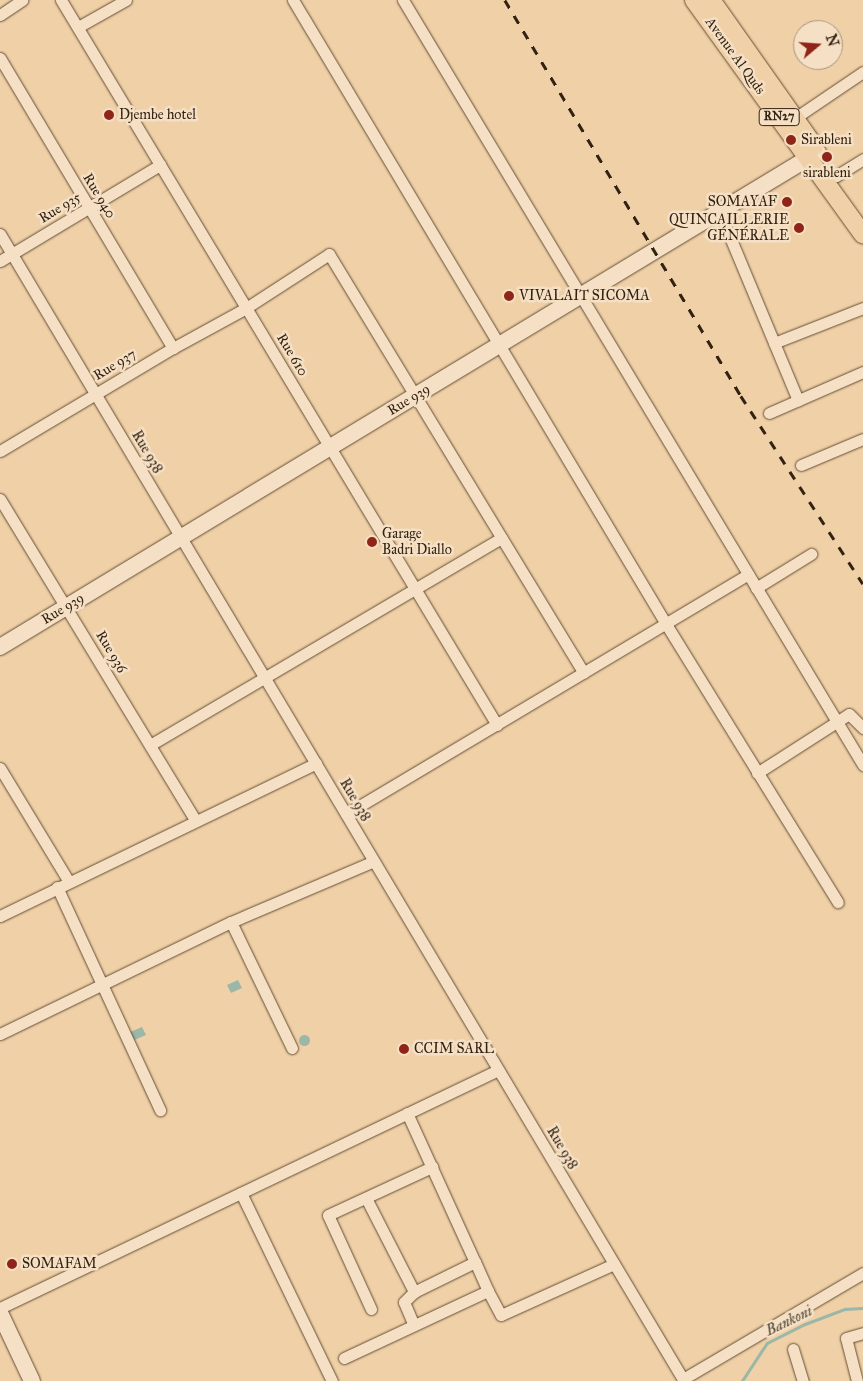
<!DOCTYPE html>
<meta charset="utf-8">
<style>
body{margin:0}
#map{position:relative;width:863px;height:1381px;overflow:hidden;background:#f0d0a6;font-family:"IM FELL Great Primer",serif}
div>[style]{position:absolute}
.water>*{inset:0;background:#9ab7a7}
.round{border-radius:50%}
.stream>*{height:2.5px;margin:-1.25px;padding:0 1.25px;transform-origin:1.25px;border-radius:1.25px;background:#9ab7a7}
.roads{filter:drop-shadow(0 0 1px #624e36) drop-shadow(0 0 1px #624e36)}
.street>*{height:11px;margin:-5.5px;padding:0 5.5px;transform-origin:5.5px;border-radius:5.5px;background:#f5e0c5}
.secondary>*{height:16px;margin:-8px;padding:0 8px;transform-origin:8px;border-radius:8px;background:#f5e0c5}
.primary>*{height:18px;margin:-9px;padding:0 9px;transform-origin:9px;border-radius:9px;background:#f0d0a6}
.rail>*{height:2.5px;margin-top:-1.25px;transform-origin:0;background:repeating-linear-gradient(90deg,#321 0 9px,transparent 0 18px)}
.dots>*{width:14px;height:14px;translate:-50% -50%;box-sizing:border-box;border:2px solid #f5e0c5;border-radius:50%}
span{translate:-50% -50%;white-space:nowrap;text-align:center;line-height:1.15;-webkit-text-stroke:5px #f5e0c5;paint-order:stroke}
.shield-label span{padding:1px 4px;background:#f5e0c5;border:1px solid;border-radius:4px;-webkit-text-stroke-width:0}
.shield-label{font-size:12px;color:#321;font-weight:700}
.street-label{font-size:14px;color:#321}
.poi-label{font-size:14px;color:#321}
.left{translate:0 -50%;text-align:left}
.right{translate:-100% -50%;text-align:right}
.water-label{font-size:15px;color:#4d4736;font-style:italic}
.north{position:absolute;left:793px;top:20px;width:50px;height:50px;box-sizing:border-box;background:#f5e0c5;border:1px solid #a7947d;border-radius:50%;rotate:72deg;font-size:14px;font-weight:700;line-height:20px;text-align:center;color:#321}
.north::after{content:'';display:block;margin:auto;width:18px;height:22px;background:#8f2418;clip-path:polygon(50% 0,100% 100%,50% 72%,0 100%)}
</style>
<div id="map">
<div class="water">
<div style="clip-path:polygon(238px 980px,242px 988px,231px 993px,227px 985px)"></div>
<div style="clip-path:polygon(142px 1027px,146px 1035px,132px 1041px,128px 1033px)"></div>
<div class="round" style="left:298.5px;top:1034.5px;width:11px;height:11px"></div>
</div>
<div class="stream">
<div style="left:742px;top:1381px;width:45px;rotate:-56.7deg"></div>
<div style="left:767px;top:1343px;width:42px;rotate:-26.6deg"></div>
<div style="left:805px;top:1324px;width:43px;rotate:-20.6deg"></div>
<div style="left:845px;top:1309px;width:18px;rotate:-3deg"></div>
</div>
<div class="roads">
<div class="street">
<div style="left:61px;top:0;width:846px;rotate:58.98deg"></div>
<div style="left:293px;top:0;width:727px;rotate:59.13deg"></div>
<div style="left:666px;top:624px;width:327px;rotate:58.3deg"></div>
<div style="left:403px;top:0;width:893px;rotate:58.98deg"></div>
<div style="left:0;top:15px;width:27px;rotate:-34deg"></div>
<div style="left:78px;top:27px;width:55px;rotate:-29.4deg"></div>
<div style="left:0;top:58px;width:338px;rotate:59.2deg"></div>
<div style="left:795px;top:118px;width:82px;rotate:-34.1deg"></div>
<div style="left:836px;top:176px;width:32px;rotate:-32deg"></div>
<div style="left:720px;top:213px;width:203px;rotate:67.4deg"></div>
<div style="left:0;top:234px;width:1335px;rotate:59.19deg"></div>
<div style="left:0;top:261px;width:187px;rotate:-31deg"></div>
<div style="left:774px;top:343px;width:96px;rotate:-21.5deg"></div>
<div style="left:769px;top:413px;width:103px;rotate:-23.6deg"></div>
<div style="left:0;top:451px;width:201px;rotate:-30.8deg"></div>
<div style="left:173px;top:348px;width:83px;rotate:-28.7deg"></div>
<div style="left:246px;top:308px;width:99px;rotate:-33deg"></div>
<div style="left:329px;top:254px;width:490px;rotate:58.7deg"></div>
<div style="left:801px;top:465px;width:67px;rotate:-22.8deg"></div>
<div style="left:0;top:499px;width:377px;rotate:58.7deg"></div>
<div style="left:756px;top:588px;width:65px;rotate:-31.7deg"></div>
<div style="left:150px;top:745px;width:408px;rotate:-30.5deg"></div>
<div style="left:0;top:768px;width:133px;rotate:58.8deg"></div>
<div style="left:757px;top:773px;width:109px;rotate:-32.7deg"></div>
<div style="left:849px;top:714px;width:20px;rotate:45deg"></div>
<div style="left:346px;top:814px;width:468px;rotate:-30.8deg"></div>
<div style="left:57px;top:887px;width:246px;rotate:65.2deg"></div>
<div style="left:0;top:916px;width:351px;rotate:-25.8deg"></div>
<div style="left:231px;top:922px;width:140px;rotate:64.2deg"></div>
<div style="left:0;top:1034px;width:257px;rotate:-25.9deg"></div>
<div style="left:231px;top:922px;width:155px;rotate:-23.1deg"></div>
<div style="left:407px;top:1113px;width:164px;rotate:65.5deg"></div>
<div style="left:475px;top:1262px;width:68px;rotate:153.8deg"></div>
<div style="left:414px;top:1292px;width:14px;rotate:135deg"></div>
<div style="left:404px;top:1302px;width:25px;rotate:67deg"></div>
<div style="left:241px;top:1193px;width:209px;rotate:64.2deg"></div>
<div style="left:366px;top:1198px;width:106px;rotate:62.9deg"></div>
<div style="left:488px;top:1291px;width:27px;rotate:62deg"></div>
<div style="left:501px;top:1315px;width:124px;rotate:-24.3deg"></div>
<div style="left:0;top:1308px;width:552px;rotate:-25.54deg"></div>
<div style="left:371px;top:1309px;width:103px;rotate:-114.6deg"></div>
<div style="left:328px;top:1215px;width:115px;rotate:-24.8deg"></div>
<div style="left:793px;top:1349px;width:34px;rotate:73deg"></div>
<div style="left:344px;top:1358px;width:159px;rotate:-25deg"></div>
<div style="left:488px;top:1291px;width:32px;rotate:-114deg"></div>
<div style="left:683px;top:1379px;width:209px;rotate:-30.5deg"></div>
<div style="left:857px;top:1381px;width:44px;rotate:-104.3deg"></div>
<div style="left:846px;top:1338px;width:18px;rotate:-16deg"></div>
</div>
<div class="secondary">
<div style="left:0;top:647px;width:956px;rotate:-31.18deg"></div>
<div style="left:0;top:1313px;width:75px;rotate:64.8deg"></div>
</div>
<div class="primary">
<div style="left:694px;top:0;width:289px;rotate:54.2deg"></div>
<div style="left:711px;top:0;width:179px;rotate:54.8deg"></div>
</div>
</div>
<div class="rail">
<div style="left:505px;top:0;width:461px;rotate:59.2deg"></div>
<div style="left:741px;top:396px;width:224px;rotate:57deg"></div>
</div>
<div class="dots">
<div style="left:109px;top:115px;background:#8f2418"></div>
<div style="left:791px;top:140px;background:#8f2418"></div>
<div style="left:827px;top:157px;background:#8f2418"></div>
<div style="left:787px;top:202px;background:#8f2418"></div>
<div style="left:799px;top:228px;background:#8f2418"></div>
<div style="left:509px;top:296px;background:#8f2418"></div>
<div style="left:372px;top:542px;background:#8f2418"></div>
<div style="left:404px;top:1049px;background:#8f2418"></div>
<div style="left:12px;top:1264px;background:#8f2418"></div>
</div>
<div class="shield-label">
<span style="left:779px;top:117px">RN27</span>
</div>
<div class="street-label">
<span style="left:735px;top:56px;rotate:54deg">Avenue Al Quds</span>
<span style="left:99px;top:196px;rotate:59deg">Rue 940</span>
<span style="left:60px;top:208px;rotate:-31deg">Rue 935</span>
<span style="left:292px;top:355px;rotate:59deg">Rue 610</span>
<span style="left:115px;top:365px;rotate:-31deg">Rue 937</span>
<span style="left:409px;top:400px;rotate:-31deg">Rue 939</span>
<span style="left:147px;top:452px;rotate:59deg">Rue 938</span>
<span style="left:63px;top:609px;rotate:-31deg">Rue 939</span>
<span style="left:111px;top:652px;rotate:59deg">Rue 936</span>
<span style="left:355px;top:800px;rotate:59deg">Rue 938</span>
<span style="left:562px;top:1148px;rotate:59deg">Rue 938</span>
</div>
<div class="poi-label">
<span class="left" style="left:119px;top:115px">Djembe hotel</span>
<span class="left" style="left:801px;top:140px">Sirableni</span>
<span style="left:827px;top:173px">sirableni</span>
<span class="right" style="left:777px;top:202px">SOMAYAF</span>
<span class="right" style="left:789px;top:228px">QUINCAILLERIE<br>GÉNÉRALE</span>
<span class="left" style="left:519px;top:296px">VIVALAIT SICOMA</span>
<span class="left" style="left:382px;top:542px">Garage<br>Badri Diallo</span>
<span class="left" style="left:414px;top:1049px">CCIM SARL</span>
<span class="left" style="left:22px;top:1264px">SOMAFAM</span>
</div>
<div class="water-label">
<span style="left:789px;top:1321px;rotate:-26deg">Bankoni</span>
</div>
<div class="north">N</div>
</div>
